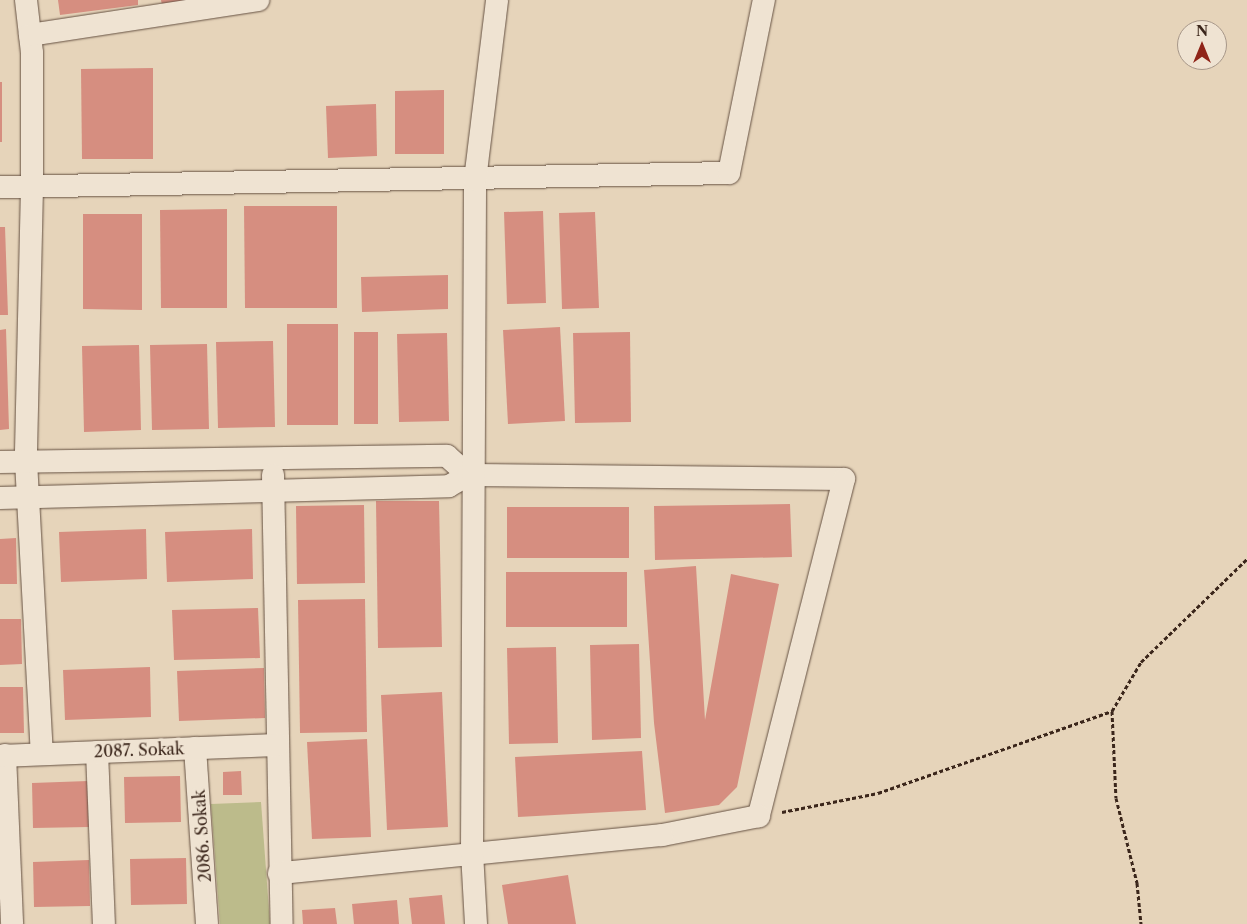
<!DOCTYPE html>
<style>
body{margin:0}
#map{position:relative;width:1247px;height:924px;overflow:hidden;background:#e6d4ba;font-family:"Libre Caslon Text",serif}
div>[style]{position:absolute}
.green>*{inset:0;background:#bcbb8b}
.building>*{inset:0;background:#d68e80}
.path>*{height:3px;margin-top:-1.5px;transform-origin:0;background:repeating-linear-gradient(90deg,#3b261b 0 4px,transparent 0 6.5px)}
.roads{filter:drop-shadow(0 0 1px #665243) drop-shadow(0 0 1px #665243)}
.minor>*{height:22px;margin:-11px;padding:0 11px;transform-origin:11px;border-radius:11px;background:#efe3d2}
span{translate:-50% -50%;white-space:nowrap;text-align:center;line-height:1.15;-webkit-text-stroke:5px #efe3d2;paint-order:stroke}
.street-label{font-size:16px;color:#3b261b}
.north{position:absolute;left:1177px;top:20px;width:50px;height:50px;box-sizing:border-box;background:#efe3d2;border:1px solid #a79789;border-radius:50%;rotate:0deg;font-size:14px;font-weight:700;line-height:20px;text-align:center;color:#3b261b}
.north::after{content:'';display:block;margin:auto;width:18px;height:22px;background:#8f2418;clip-path:polygon(50% 0,100% 100%,50% 72%,0 100%)}
</style>
<div id="map">
<div class="green">
<div style="clip-path:polygon(261px 802px,270px 924px,220px 924px,211px 804px)"></div>
</div>
<div class="building">
<div style="clip-path:polygon(58px 0,138px 0,138px 5px,60px 15px)"></div>
<div style="clip-path:polygon(161px 0,186px 0,162px 5px)"></div>
<div style="clip-path:polygon(153px 68px,153px 159px,82px 159px,81px 69px)"></div>
<div style="clip-path:polygon(0 82px,2px 82px,2px 142px,0 142px)"></div>
<div style="clip-path:polygon(444px 90px,444px 154px,395px 154px,395px 91px)"></div>
<div style="clip-path:polygon(376px 104px,377px 156px,328px 158px,326px 106px)"></div>
<div style="clip-path:polygon(244px 206px,337px 206px,337px 308px,245px 308px)"></div>
<div style="clip-path:polygon(227px 209px,227px 308px,161px 308px,160px 210px)"></div>
<div style="clip-path:polygon(543px 211px,546px 303px,507px 304px,504px 212px)"></div>
<div style="clip-path:polygon(595px 212px,599px 308px,562px 309px,559px 213px)"></div>
<div style="clip-path:polygon(83px 214px,142px 214px,142px 310px,83px 309px)"></div>
<div style="clip-path:polygon(0 227px,5px 227px,8px 315px,0 315px)"></div>
<div style="clip-path:polygon(448px 275px,448px 309px,362px 312px,361px 277px)"></div>
<div style="clip-path:polygon(287px 324px,338px 324px,338px 425px,287px 425px)"></div>
<div style="clip-path:polygon(560px 327px,565px 421px,508px 424px,503px 330px)"></div>
<div style="clip-path:polygon(6px 329px,9px 429px,0 430px,0 330px)"></div>
<div style="clip-path:polygon(354px 332px,378px 332px,378px 424px,354px 424px)"></div>
<div style="clip-path:polygon(630px 332px,631px 422px,575px 423px,573px 333px)"></div>
<div style="clip-path:polygon(447px 333px,449px 421px,399px 422px,397px 334px)"></div>
<div style="clip-path:polygon(273px 341px,275px 427px,218px 428px,216px 342px)"></div>
<div style="clip-path:polygon(207px 344px,209px 429px,152px 430px,150px 345px)"></div>
<div style="clip-path:polygon(139px 345px,141px 430px,84px 432px,82px 346px)"></div>
<div style="clip-path:polygon(376px 501px,439px 501px,442px 647px,378px 648px)"></div>
<div style="clip-path:polygon(790px 504px,792px 557px,655px 560px,654px 506px)"></div>
<div style="clip-path:polygon(364px 505px,365px 583px,297px 584px,296px 506px)"></div>
<div style="clip-path:polygon(507px 507px,629px 507px,629px 558px,507px 558px)"></div>
<div style="clip-path:polygon(146px 529px,147px 579px,61px 582px,59px 532px)"></div>
<div style="clip-path:polygon(252px 529px,253px 579px,167px 582px,165px 532px)"></div>
<div style="clip-path:polygon(16px 538px,17px 584px,0 584px,0 539px)"></div>
<div style="clip-path:polygon(696px 566px,705px 720px,731px 574px,779px 584px,737px 787px,719px 805px,665px 813px,654px 723px,644px 570px)"></div>
<div style="clip-path:polygon(506px 572px,627px 572px,627px 627px,506px 627px)"></div>
<div style="clip-path:polygon(365px 599px,367px 732px,300px 733px,298px 600px)"></div>
<div style="clip-path:polygon(258px 608px,260px 658px,174px 660px,172px 610px)"></div>
<div style="clip-path:polygon(0 619px,21px 619px,22px 664px,0 665px)"></div>
<div style="clip-path:polygon(639px 644px,641px 738px,592px 740px,590px 645px)"></div>
<div style="clip-path:polygon(556px 647px,558px 743px,509px 744px,507px 648px)"></div>
<div style="clip-path:polygon(150px 667px,151px 717px,65px 720px,63px 670px)"></div>
<div style="clip-path:polygon(264px 668px,265px 718px,179px 721px,177px 671px)"></div>
<div style="clip-path:polygon(0 687px,23px 687px,24px 733px,0 733px)"></div>
<div style="clip-path:polygon(442px 692px,448px 827px,387px 830px,381px 695px)"></div>
<div style="clip-path:polygon(367px 739px,371px 837px,312px 839px,307px 742px)"></div>
<div style="clip-path:polygon(642px 751px,646px 810px,518px 817px,515px 757px)"></div>
<div style="clip-path:polygon(241px 771px,242px 795px,223px 795px,223px 772px)"></div>
<div style="clip-path:polygon(180px 776px,181px 822px,125px 823px,124px 777px)"></div>
<div style="clip-path:polygon(88px 781px,89px 827px,33px 828px,32px 783px)"></div>
<div style="clip-path:polygon(186px 858px,187px 904px,131px 905px,130px 859px)"></div>
<div style="clip-path:polygon(89px 860px,90px 906px,34px 907px,33px 862px)"></div>
<div style="clip-path:polygon(568px 875px,576px 924px,508px 924px,502px 885px)"></div>
<div style="clip-path:polygon(442px 895px,445px 924px,412px 924px,409px 898px)"></div>
<div style="clip-path:polygon(397px 900px,399px 924px,354px 924px,352px 904px)"></div>
<div style="clip-path:polygon(335px 908px,337px 924px,303px 924px,302px 910px)"></div>
</div>
<div class="path">
<div style="left:1112px;top:711px;width:87px;rotate:87.4deg"></div>
<div style="left:1116px;top:798px;width:88px;rotate:76.1deg"></div>
<div style="left:1137px;top:883px;width:41px;rotate:84.4deg"></div>
<div style="left:782px;top:812px;width:98px;rotate:-11.2deg"></div>
<div style="left:878px;top:793px;width:248px;rotate:-19.3deg"></div>
<div style="left:1112px;top:711px;width:57px;rotate:-59.4deg"></div>
<div style="left:1141px;top:662px;width:148px;rotate:-44.2deg"></div>
</div>
<div class="roads">
<div class="minor">
<div style="left:26px;top:0;width:53px;rotate:83.5deg"></div>
<div style="left:32px;top:53px;width:134px;rotate:90deg"></div>
<div style="left:32px;top:187px;width:274px;rotate:91.3deg"></div>
<div style="left:26px;top:461px;width:293px;rotate:86.9deg"></div>
<div style="left:30px;top:35px;width:231px;rotate:-8.7deg"></div>
<div style="left:0;top:187px;width:729px;rotate:-1.1deg"></div>
<div style="left:729px;top:173px;width:177px;rotate:-78.6deg"></div>
<div style="left:0;top:462px;width:447px;rotate:-0.8deg"></div>
<div style="left:447px;top:456px;width:28px;rotate:42deg"></div>
<div style="left:273px;top:475px;width:449px;rotate:88.9deg"></div>
<div style="left:0;top:498px;width:449px;rotate:-1.5deg"></div>
<div style="left:449px;top:486px;width:22px;rotate:-30deg"></div>
<div style="left:468px;top:475px;width:376px;rotate:0.6deg"></div>
<div style="left:844px;top:479px;width:348px;rotate:104.2deg"></div>
<div style="left:759px;top:816px;width:99px;rotate:168.9deg"></div>
<div style="left:662px;top:835px;width:385px;rotate:174.3deg"></div>
<div style="left:195px;top:748px;width:176px;rotate:86.1deg"></div>
<div style="left:97px;top:752px;width:172px;rotate:87.7deg"></div>
<div style="left:5px;top:755px;width:169px;rotate:87.6deg"></div>
<div style="left:0;top:756px;width:278px;rotate:-2.3deg"></div>
<div style="left:476px;top:924px;width:72px;rotate:-93.2deg"></div>
<div style="left:472px;top:852px;width:672px;rotate:-89.74deg"></div>
<div style="left:475px;top:180px;width:181px;rotate:-83deg"></div>
</div>
</div>
<div class="street-label">
<span style="left:139px;top:750px;rotate:-2deg">2087. Sokak</span>
<span style="left:202px;top:836px;rotate:-94deg">2086. Sokak</span>
</div>
<div class="north">N</div>
</div>
